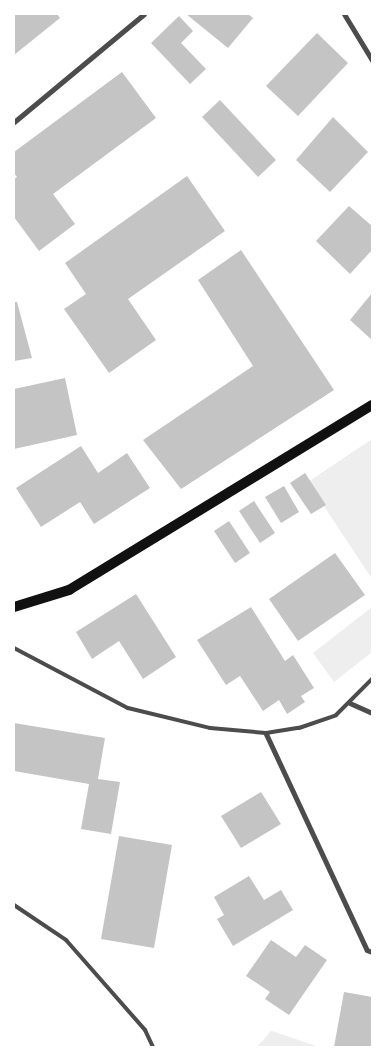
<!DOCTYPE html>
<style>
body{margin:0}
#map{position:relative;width:386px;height:1061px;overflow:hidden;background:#fff;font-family:"Fira Sans Condensed",sans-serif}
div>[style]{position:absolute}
.green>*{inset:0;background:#eee}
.building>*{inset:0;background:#c4c4c4}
.service>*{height:4px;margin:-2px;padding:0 2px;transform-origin:2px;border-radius:2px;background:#4c4c4c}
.pedestrian>*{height:4.5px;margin:-2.25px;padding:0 2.25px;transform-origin:2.25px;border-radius:2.25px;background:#4c4c4c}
.minor>*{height:5px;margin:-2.5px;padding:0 2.5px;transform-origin:2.5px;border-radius:2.5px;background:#4c4c4c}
.secondary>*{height:10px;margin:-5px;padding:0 5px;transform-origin:5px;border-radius:5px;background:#111}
span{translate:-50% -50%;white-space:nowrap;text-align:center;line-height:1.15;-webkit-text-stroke:4.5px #fff;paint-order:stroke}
.frame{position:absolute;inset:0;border:15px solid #fff;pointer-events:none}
</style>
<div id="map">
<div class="green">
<div style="clip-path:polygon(372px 439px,372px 579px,308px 482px)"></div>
<div style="clip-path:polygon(372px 607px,372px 652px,334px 682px,313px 653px)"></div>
<div style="clip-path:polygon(271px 1031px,272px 1031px,319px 1047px,257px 1047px)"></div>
</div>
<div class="building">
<div style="clip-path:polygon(14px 14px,57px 14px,60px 18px,14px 55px)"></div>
<div style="clip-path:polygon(186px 14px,248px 14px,253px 18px,228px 48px)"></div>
<div style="clip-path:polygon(179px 16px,193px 31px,181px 43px,206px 69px,190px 84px,151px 43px)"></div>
<div style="clip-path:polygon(317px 33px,348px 63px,298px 116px,266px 86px)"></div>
<div style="clip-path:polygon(122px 72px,156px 118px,53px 194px,75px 224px,39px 251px,14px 217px,14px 179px,17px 177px,14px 173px,14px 152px)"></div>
<div style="clip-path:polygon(220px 100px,276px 160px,258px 177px,202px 117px)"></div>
<div style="clip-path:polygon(333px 117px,368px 152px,330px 192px,296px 160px)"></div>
<div style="clip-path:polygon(187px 176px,225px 231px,128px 299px,156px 340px,109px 373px,64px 309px,86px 294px,65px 263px)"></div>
<div style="clip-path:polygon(349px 206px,372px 226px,372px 250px,350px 274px,316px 241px)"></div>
<div style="clip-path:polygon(241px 250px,334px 390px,181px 489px,143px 440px,253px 366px,198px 280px)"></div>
<div style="clip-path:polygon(372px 293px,372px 340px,350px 320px)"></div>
<div style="clip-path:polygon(14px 302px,17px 302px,32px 358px,14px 361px)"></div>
<div style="clip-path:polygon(65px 378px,77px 435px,14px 449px,14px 389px)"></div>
<div style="clip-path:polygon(81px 446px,98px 473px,127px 453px,150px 488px,94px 524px,80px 502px,41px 527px,16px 488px)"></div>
<div style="clip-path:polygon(305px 473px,326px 505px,311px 514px,290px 483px)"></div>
<div style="clip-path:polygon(284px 486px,299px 512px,281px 523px,265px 497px)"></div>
<div style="clip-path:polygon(254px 501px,275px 533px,260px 543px,239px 511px)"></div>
<div style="clip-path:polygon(229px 521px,250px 553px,235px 563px,214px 531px)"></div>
<div style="clip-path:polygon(335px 553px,365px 595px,298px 641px,269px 599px)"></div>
<div style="clip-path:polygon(136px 594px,176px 657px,143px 679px,119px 641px,92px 659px,76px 632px)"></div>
<div style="clip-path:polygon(251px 607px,285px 661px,293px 655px,314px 688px,301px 696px,305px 702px,287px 714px,279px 700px,263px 711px,240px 676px,226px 685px,197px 640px)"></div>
<div style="clip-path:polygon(14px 723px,105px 738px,98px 779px,120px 782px,111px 834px,81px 829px,89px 784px,14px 771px)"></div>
<div style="clip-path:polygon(261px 792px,281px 824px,241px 848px,221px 816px)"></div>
<div style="clip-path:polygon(119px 836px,172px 845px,154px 948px,101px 939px)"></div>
<div style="clip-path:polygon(249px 876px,264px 900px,281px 890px,293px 910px,233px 946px,217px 919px,224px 915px,214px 897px)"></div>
<div style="clip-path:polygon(271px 940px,296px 957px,305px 945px,327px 960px,289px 1015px,265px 999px,270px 992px,246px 976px)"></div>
<div style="clip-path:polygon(344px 992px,372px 997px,372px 1047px,334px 1047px)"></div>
</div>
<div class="service">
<div style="left:14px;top:648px;width:129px;rotate:27.8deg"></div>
<div style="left:128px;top:708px;width:84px;rotate:13.7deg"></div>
<div style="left:210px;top:728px;width:56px;rotate:5.1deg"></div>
<div style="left:266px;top:733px;width:33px;rotate:-9deg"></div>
<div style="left:299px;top:728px;width:39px;rotate:-19deg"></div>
<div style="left:336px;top:715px;width:51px;rotate:-45deg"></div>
<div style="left:14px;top:905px;width:63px;rotate:33.9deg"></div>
<div style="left:66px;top:940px;width:120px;rotate:48.7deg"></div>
<div style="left:145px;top:1030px;width:19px;rotate:65deg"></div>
</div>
<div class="pedestrian">
<div style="left:350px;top:703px;width:24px;rotate:24deg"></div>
<div style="left:266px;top:733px;width:239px;rotate:65deg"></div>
<div style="left:367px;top:950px;width:5px;rotate:22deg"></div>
</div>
<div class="minor">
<div style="left:344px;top:14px;width:54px;rotate:58.7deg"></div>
<div style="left:14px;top:122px;width:169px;rotate:-39.7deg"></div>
</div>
<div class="secondary">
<div style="left:14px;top:607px;width:58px;rotate:-17.2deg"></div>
<div style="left:69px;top:590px;width:355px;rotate:-31.4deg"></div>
</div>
<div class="frame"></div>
</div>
